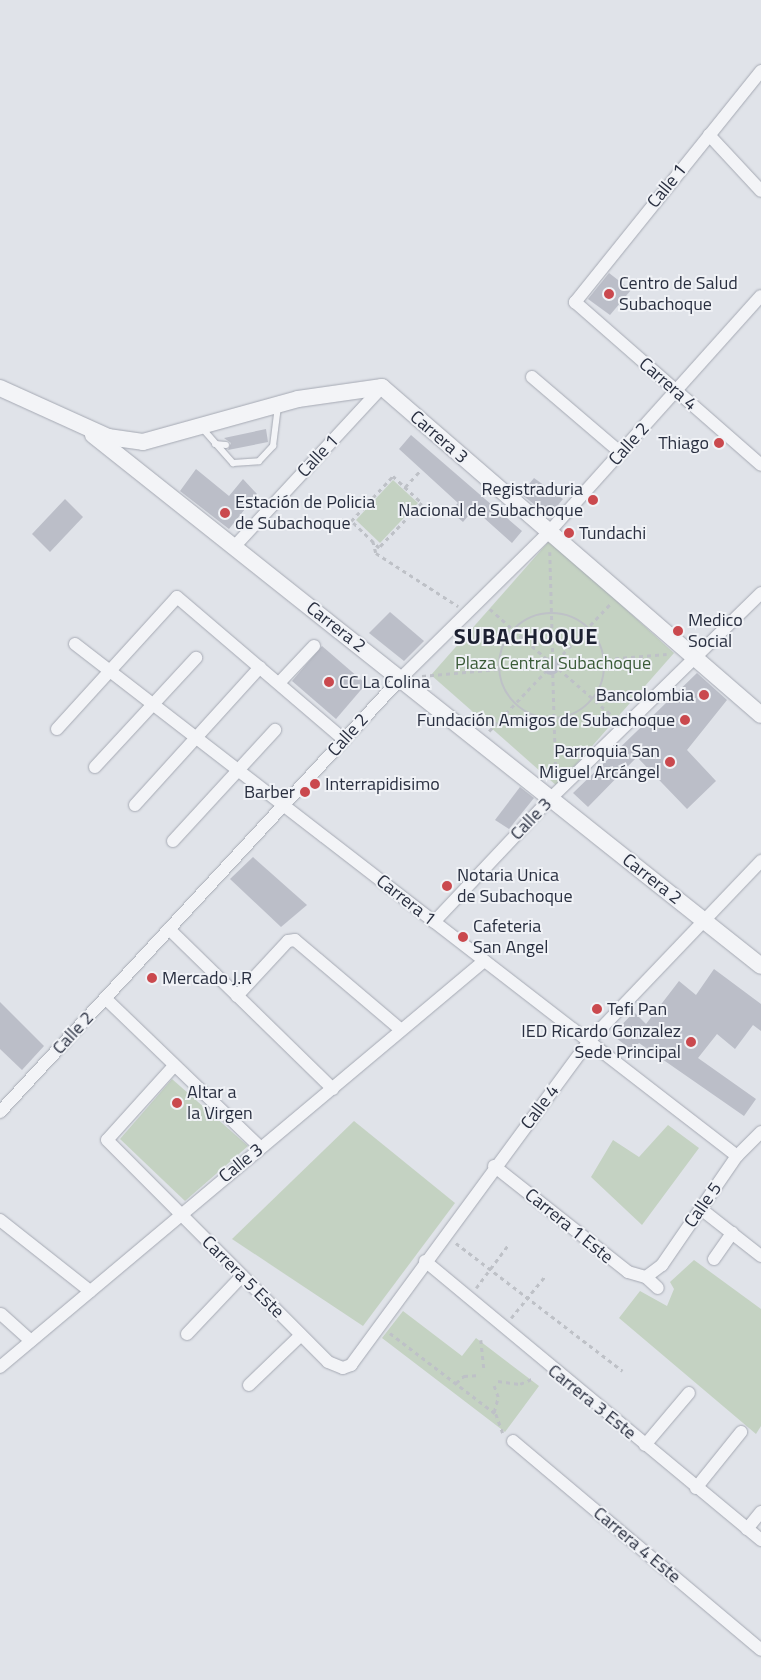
<!DOCTYPE html>
<meta charset="utf-8">
<style>
body{margin:0}
#map{position:relative;width:761px;height:1680px;overflow:hidden;background:#e0e3e9;font-family:"Titillium Web",sans-serif}
div>[style]{position:absolute}
.green>*{inset:0;background:#c4d2c2}
.building>*{inset:0;background:#bbbec8}
.round{border-radius:50%}
.path>*{height:2.5px;margin-top:-1.25px;transform-origin:0;background:repeating-linear-gradient(90deg,#bec1c7 0 4px,transparent 0 8px)}
.path>.ring{margin:-1.25px;padding:0;box-sizing:content-box;background:none;border:2.5px solid #bec1c7;border-radius:50%}
.roads{filter:drop-shadow(0 0 1px #a5a9b3) drop-shadow(0 0 1px #a5a9b3)}
.service>*{height:6px;margin:-3px;padding:0 3px;transform-origin:3px;border-radius:3px;background:#f3f4f7}
.minor>*{height:12px;margin:-6px;padding:0 6px;transform-origin:6px;border-radius:6px;background:#f3f4f7}
.tertiary>*{height:16px;margin:-8px;padding:0 8px;transform-origin:8px;border-radius:8px;background:#f3f4f7}
.dots>*{width:14px;height:14px;translate:-50% -50%;box-sizing:border-box;border:2px solid #f0f2f6;border-radius:50%}
span{translate:-50% -50%;white-space:nowrap;text-align:center;line-height:1.15;-webkit-text-stroke:4px #f0f2f6;paint-order:stroke}
.street-label{font-size:18px;color:#292f40}
.poi-label{font-size:18px;color:#292f40}
.left{translate:0 -50%;text-align:left}
.right{translate:-100% -50%;text-align:right}
.park-label{font-size:18px;color:#3a5b37}
.district-label{font-size:22px;color:#1c2031;font-weight:700;letter-spacing:1px}
</style>
<div id="map">
<div class="green">
<div style="clip-path:polygon(393px 480px,418px 503px,380px 543px,356px 520px)"></div>
<div style="clip-path:polygon(550px 540px,674px 653px,557px 786px,431px 675px)"></div>
<div style="clip-path:polygon(172px 1079px,248px 1146px,185px 1201px,120px 1139px)"></div>
<div style="clip-path:polygon(354px 1121px,455px 1203px,363px 1326px,232px 1239px)"></div>
<div style="clip-path:polygon(668px 1125px,699px 1148px,642px 1225px,591px 1177px,613px 1140px,639px 1157px)"></div>
<div style="clip-path:polygon(694px 1260px,761px 1309px,761px 1426px,756px 1434px,619px 1318px,640px 1291px,667px 1306px,674px 1289px,670px 1282px)"></div>
<div style="clip-path:polygon(403px 1311px,462px 1356px,476px 1338px,539px 1386px,505px 1432px,382px 1338px)"></div>
</div>
<div class="building">
<div style="clip-path:polygon(609px 273px,631px 290px,610px 315px,588px 299px)"></div>
<div style="clip-path:polygon(266px 429px,268px 442px,228px 450px,231px 443px,224px 438px)"></div>
<div style="clip-path:polygon(411px 435px,522px 531px,512px 543px,474px 509px,463px 522px,450px 511px,458px 503px,399px 449px)"></div>
<div style="clip-path:polygon(196px 469px,229px 496px,243px 479px,257px 494px,229px 529px,180px 491px)"></div>
<div style="clip-path:polygon(534px 478px,563px 499px,549px 516px,521px 494px)"></div>
<div style="clip-path:polygon(65px 499px,83px 517px,50px 552px,32px 534px)"></div>
<div style="clip-path:polygon(390px 612px,424px 641px,404px 661px,369px 633px)"></div>
<div style="clip-path:polygon(322px 646px,366px 684px,336px 719px,292px 681px)"></div>
<div class="round" style="left:542px;top:657px;width:18px;height:18px"></div>
<div style="clip-path:polygon(697px 673px,727px 700px,687px 750px,716px 781px,687px 809px,637px 757px,588px 807px,573px 793px)"></div>
<div style="clip-path:polygon(520px 787px,534px 798px,509px 829px,495px 820px)"></div>
<div style="clip-path:polygon(253px 857px,307px 905px,281px 927px,230px 879px)"></div>
<div style="clip-path:polygon(714px 969px,761px 1004px,761px 1031px,753px 1025px,735px 1049px,717px 1034px,698px 1058px,756px 1099px,744px 1116px,639px 1043px,632px 1050px,612px 1035px,634px 1012px,646px 1024px,679px 981px,696px 995px)"></div>
<div style="clip-path:polygon(0 1002px,44px 1046px,22px 1070px,0 1049px)"></div>
</div>
<div class="path">
<div style="left:393px;top:476px;width:40px;rotate:43deg"></div>
<div style="left:422px;top:503px;width:62px;rotate:133.7deg"></div>
<div style="left:379px;top:548px;width:39px;rotate:-136deg"></div>
<div style="left:351px;top:521px;width:62px;rotate:-47deg"></div>
<div style="left:405px;top:487px;width:23px;rotate:-47deg"></div>
<div style="left:373px;top:541px;width:12px;rotate:76deg"></div>
<div style="left:376px;top:553px;width:98px;rotate:32.9deg"></div>
<div style="left:550px;top:552px;width:106px;rotate:88.4deg"></div>
<div style="left:490px;top:609px;width:76px;rotate:41.3deg"></div>
<div class="ring" style="left:499px;top:613px;width:103.5px;height:103.5px"></div>
<div style="left:557px;top:660px;width:79px;rotate:-46.5deg"></div>
<div style="left:559px;top:663px;width:108px;rotate:-4.8deg"></div>
<div style="left:559px;top:669px;width:74px;rotate:41.2deg"></div>
<div style="left:553px;top:674px;width:102px;rotate:88.3deg"></div>
<div style="left:422px;top:676px;width:121px;rotate:-5.2deg"></div>
<div style="left:489px;top:731px;width:81px;rotate:-46.5deg"></div>
<div style="left:456px;top:1243px;width:210px;rotate:37.5deg"></div>
<div style="left:476px;top:1288px;width:54px;rotate:-53.3deg"></div>
<div style="left:511px;top:1318px;width:55px;rotate:-50.9deg"></div>
<div style="left:390px;top:1333px;width:133px;rotate:37.4deg"></div>
<div style="left:496px;top:1414px;width:20px;rotate:70deg"></div>
<div style="left:481px;top:1340px;width:31px;rotate:84deg"></div>
<div style="left:498px;top:1381px;width:22px;rotate:8deg"></div>
<div style="left:520px;top:1384px;width:15px;rotate:-23deg"></div>
<div style="left:456px;top:1383px;width:11px;rotate:-41deg"></div>
<div style="left:464px;top:1376px;width:16px;rotate:-4deg"></div>
<div style="left:494px;top:1412px;width:16px;rotate:-75deg"></div>
<div style="left:498px;top:1397px;width:12px;rotate:-110deg"></div>
</div>
<div class="roads">
<div class="service">
<div style="left:202px;top:428px;width:47px;rotate:48.5deg"></div>
<div style="left:233px;top:463px;width:26px;rotate:-4deg"></div>
<div style="left:259px;top:461px;width:21px;rotate:-47deg"></div>
<div style="left:273px;top:446px;width:40px;rotate:-82.9deg"></div>
<div style="left:215px;top:444px;width:11px;rotate:5deg"></div>
</div>
<div class="minor">
<div style="left:761px;top:71px;width:297px;rotate:128.8deg"></div>
<div style="left:575px;top:302px;width:247px;rotate:41.2deg"></div>
<div style="left:709px;top:135px;width:76px;rotate:47.1deg"></div>
<div style="left:532px;top:377px;width:117px;rotate:40.5deg"></div>
<div style="left:234px;top:547px;width:218px;rotate:-47.2deg"></div>
<div style="left:75px;top:644px;width:837px;rotate:37.72deg"></div>
<div style="left:279px;top:683px;width:51px;rotate:-46.6deg"></div>
<div style="left:57px;top:729px;width:178px;rotate:-47.7deg"></div>
<div style="left:177px;top:597px;width:218px;rotate:40.5deg"></div>
<div style="left:95px;top:767px;width:149px;rotate:-47.2deg"></div>
<div style="left:135px;top:805px;width:186px;rotate:-47.8deg"></div>
<div style="left:173px;top:841px;width:151px;rotate:-47.4deg"></div>
<div style="left:434px;top:922px;width:169px;rotate:-46.7deg"></div>
<div style="left:550px;top:799px;width:295px;rotate:-44.3deg"></div>
<div style="left:169px;top:929px;width:229px;rotate:44.3deg"></div>
<div style="left:237px;top:996px;width:75px;rotate:-47.2deg"></div>
<div style="left:288px;top:941px;width:7px;rotate:-8deg"></div>
<div style="left:295px;top:940px;width:139px;rotate:40.3deg"></div>
<div style="left:105px;top:998px;width:215px;rotate:43.9deg"></div>
<div style="left:173px;top:1067px;width:98px;rotate:132.1deg"></div>
<div style="left:107px;top:1140px;width:313px;rotate:45.1deg"></div>
<div style="left:328px;top:1362px;width:16px;rotate:22deg"></div>
<div style="left:343px;top:1368px;width:9px;rotate:-21deg"></div>
<div style="left:351px;top:1365px;width:403px;rotate:-53.7deg"></div>
<div style="left:590px;top:1040px;width:248px;rotate:-46.3deg"></div>
<div style="left:0;top:1112px;width:591px;rotate:-47.26deg"></div>
<div style="left:401px;top:678px;width:208px;rotate:-44.6deg"></div>
<div style="left:549px;top:532px;width:317px;rotate:-48.1deg"></div>
<div style="left:494px;top:1166px;width:171px;rotate:38.3deg"></div>
<div style="left:628px;top:1272px;width:19px;rotate:16deg"></div>
<div style="left:646px;top:1277px;width:20px;rotate:-37deg"></div>
<div style="left:662px;top:1265px;width:132px;rotate:-55.5deg"></div>
<div style="left:737px;top:1156px;width:34px;rotate:-45deg"></div>
<div style="left:701px;top:1209px;width:76px;rotate:38.1deg"></div>
<div style="left:0;top:1220px;width:115px;rotate:38.3deg"></div>
<div style="left:714px;top:1259px;width:32px;rotate:-55deg"></div>
<div style="left:425px;top:1261px;width:437px;rotate:39.7deg"></div>
<div style="left:646px;top:1277px;width:16px;rotate:43deg"></div>
<div style="left:1px;top:1314px;width:40px;rotate:42deg"></div>
<div style="left:187px;top:1334px;width:80px;rotate:-46.5deg"></div>
<div style="left:0;top:1367px;width:632px;rotate:-39.99deg"></div>
<div style="left:249px;top:1385px;width:72px;rotate:-43.9deg"></div>
<div style="left:513px;top:1441px;width:324px;rotate:40.1deg"></div>
<div style="left:645px;top:1445px;width:68px;rotate:-49.8deg"></div>
<div style="left:696px;top:1488px;width:72px;rotate:-51.2deg"></div>
<div style="left:747px;top:1529px;width:22px;rotate:-51deg"></div>
</div>
<div class="tertiary">
<div style="left:0;top:388px;width:119px;rotate:24.4deg"></div>
<div style="left:108px;top:437px;width:35px;rotate:8deg"></div>
<div style="left:143px;top:442px;width:161px;rotate:-15.5deg"></div>
<div style="left:298px;top:399px;width:85px;rotate:-8.1deg"></div>
<div style="left:382px;top:387px;width:501px;rotate:40.87deg"></div>
<div style="left:93px;top:435px;width:853px;rotate:38.48deg"></div>
</div>
</div>
<div class="dots">
<div style="left:609px;top:294px;background:#ca494e"></div>
<div style="left:719px;top:443px;background:#ca494e"></div>
<div style="left:593px;top:500px;background:#ca494e"></div>
<div style="left:225px;top:513px;background:#ca494e"></div>
<div style="left:569px;top:533px;background:#ca494e"></div>
<div style="left:678px;top:631px;background:#ca494e"></div>
<div style="left:329px;top:682px;background:#ca494e"></div>
<div style="left:704px;top:695px;background:#ca494e"></div>
<div style="left:685px;top:720px;background:#ca494e"></div>
<div style="left:670px;top:762px;background:#ca494e"></div>
<div style="left:315px;top:784px;background:#ca494e"></div>
<div style="left:305px;top:792px;background:#ca494e"></div>
<div style="left:447px;top:886px;background:#ca494e"></div>
<div style="left:463px;top:937px;background:#ca494e"></div>
<div style="left:152px;top:978px;background:#ca494e"></div>
<div style="left:597px;top:1009px;background:#ca494e"></div>
<div style="left:691px;top:1042px;background:#ca494e"></div>
<div style="left:177px;top:1103px;background:#ca494e"></div>
</div>
<div class="street-label">
<span style="left:667px;top:186px;rotate:-51deg">Calle 1</span>
<span style="left:668px;top:384px;rotate:41deg">Carrera 4</span>
<span style="left:439px;top:437px;rotate:41deg">Carrera 3</span>
<span style="left:629px;top:444px;rotate:-48deg">Calle 2</span>
<span style="left:318px;top:456px;rotate:-47deg">Calle 1</span>
<span style="left:336px;top:627px;rotate:38deg">Carrera 2</span>
<span style="left:348px;top:735px;rotate:-48deg">Calle 2</span>
<span style="left:531px;top:819px;rotate:-46deg">Calle 3</span>
<span style="left:652px;top:879px;rotate:38deg">Carrera 2</span>
<span style="left:406px;top:900px;rotate:38deg">Carrera 1</span>
<span style="left:73px;top:1033px;rotate:-47deg">Calle 2</span>
<span style="left:540px;top:1107px;rotate:-53deg">Calle 4</span>
<span style="left:241px;top:1163px;rotate:-39deg">Calle 3</span>
<span style="left:703px;top:1205px;rotate:-55deg">Calle 5</span>
<span style="left:569px;top:1226px;rotate:39deg">Carrera 1 Este</span>
<span style="left:243px;top:1277px;rotate:45deg">Carrera 5 Este</span>
<span style="left:592px;top:1402px;rotate:39deg">Carrera 3 Este</span>
<span style="left:637px;top:1545px;rotate:40deg">Carrera 4 Este</span>
</div>
<div class="poi-label">
<span class="left" style="left:619px;top:294px">Centro de Salud<br>Subachoque</span>
<span class="right" style="left:709px;top:443px">Thiago</span>
<span class="right" style="left:583px;top:500px">Registraduria<br>Nacional de Subachoque</span>
<span class="left" style="left:235px;top:513px">Estación de Policia<br>de Subachoque</span>
<span class="left" style="left:579px;top:533px">Tundachi</span>
<span class="left" style="left:688px;top:631px">Medico<br>Social</span>
<span class="left" style="left:339px;top:682px">CC La Colina</span>
<span class="right" style="left:694px;top:695px">Bancolombia</span>
<span class="right" style="left:675px;top:720px">Fundación Amigos de Subachoque</span>
<span class="right" style="left:660px;top:762px">Parroquia San<br>Miguel Arcángel</span>
<span class="left" style="left:325px;top:784px">Interrapidisimo</span>
<span class="right" style="left:295px;top:792px">Barber</span>
<span class="left" style="left:457px;top:886px">Notaria Unica<br>de Subachoque</span>
<span class="left" style="left:473px;top:937px">Cafeteria<br>San Angel</span>
<span class="left" style="left:162px;top:978px">Mercado J.R</span>
<span class="left" style="left:607px;top:1009px">Tefi Pan</span>
<span class="right" style="left:681px;top:1042px">IED Ricardo Gonzalez<br>Sede Principal</span>
<span class="left" style="left:187px;top:1103px">Altar a<br>la Virgen</span>
</div>
<div class="park-label">
<span style="left:553px;top:663px">Plaza Central Subachoque</span>
</div>
<div class="district-label">
<span style="left:526px;top:637px">SUBACHOQUE</span>
</div>
</div>
